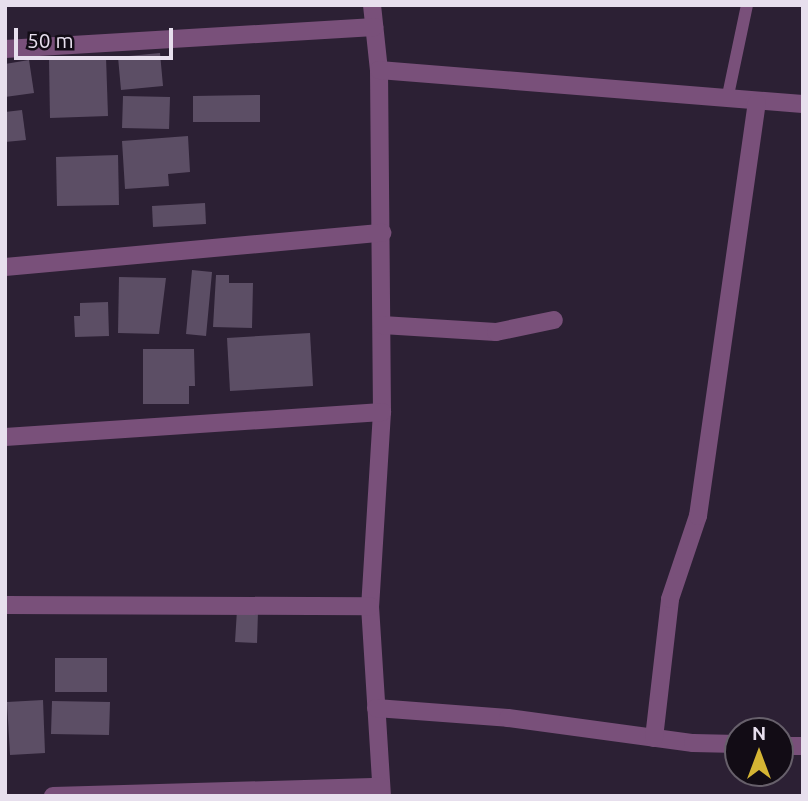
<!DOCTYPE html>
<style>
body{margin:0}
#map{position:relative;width:808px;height:801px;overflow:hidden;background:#2c2034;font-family:Ubuntu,sans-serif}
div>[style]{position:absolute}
.building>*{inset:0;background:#5c4e65}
.lane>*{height:12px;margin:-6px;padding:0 6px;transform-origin:6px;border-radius:6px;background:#79507a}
.street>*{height:18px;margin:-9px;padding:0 9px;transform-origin:9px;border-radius:9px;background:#79507a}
span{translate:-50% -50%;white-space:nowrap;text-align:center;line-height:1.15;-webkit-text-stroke:7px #120c15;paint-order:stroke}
.frame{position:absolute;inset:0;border:7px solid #e7dfed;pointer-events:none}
.north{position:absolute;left:724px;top:717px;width:70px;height:70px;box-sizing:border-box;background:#120c15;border:2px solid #67606b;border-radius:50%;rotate:0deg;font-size:19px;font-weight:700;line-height:28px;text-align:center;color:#e7dfed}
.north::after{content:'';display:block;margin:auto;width:24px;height:32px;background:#d5b534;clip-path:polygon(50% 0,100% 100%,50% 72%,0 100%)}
.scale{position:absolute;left:14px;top:28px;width:159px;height:32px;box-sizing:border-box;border:4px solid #e7dfed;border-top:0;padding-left:9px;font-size:21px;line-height:24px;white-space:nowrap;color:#e7dfed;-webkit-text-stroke:5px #120c15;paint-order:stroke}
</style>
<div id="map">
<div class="building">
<div style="clip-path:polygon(160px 53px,163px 86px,121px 90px,118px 57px)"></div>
<div style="clip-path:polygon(106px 57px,108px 116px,50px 118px,49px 59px)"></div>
<div style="clip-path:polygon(29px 60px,34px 93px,5px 97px,5px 64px)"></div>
<div style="clip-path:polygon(260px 95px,260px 122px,193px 122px,193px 96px)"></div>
<div style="clip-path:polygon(123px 96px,170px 97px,169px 129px,122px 128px)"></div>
<div style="clip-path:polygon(22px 110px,26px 140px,5px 142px,5px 112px)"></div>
<div style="clip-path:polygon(188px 136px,190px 172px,168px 174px,169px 186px,125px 189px,122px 141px)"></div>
<div style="clip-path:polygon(118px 155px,119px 205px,57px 206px,56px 157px)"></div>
<div style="clip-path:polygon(205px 203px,206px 224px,153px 227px,152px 206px)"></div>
<div style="clip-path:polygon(192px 270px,212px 272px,206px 336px,186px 334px)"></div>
<div style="clip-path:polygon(216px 275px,229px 275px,229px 283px,253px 283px,252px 328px,213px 327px)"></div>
<div style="clip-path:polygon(119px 277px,166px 278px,159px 334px,118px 333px)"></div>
<div style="clip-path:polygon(108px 302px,109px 336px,75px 337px,74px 316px,80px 316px,80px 303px)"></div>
<div style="clip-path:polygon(310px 333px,313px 386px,230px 391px,227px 338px)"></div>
<div style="clip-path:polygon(143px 349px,194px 349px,195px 386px,189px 386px,189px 404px,143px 404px)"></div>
<div style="clip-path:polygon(237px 610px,258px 611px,257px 643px,235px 642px)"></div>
<div style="clip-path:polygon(55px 658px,107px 658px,107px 692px,55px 692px)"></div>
<div style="clip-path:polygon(43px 700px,45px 753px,10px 755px,7px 702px)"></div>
<div style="clip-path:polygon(52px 701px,110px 702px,109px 735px,51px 734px)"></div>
</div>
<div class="lane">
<div style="left:727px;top:100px;width:97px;rotate:-78.1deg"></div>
</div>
<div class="street">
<div style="left:372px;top:5px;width:65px;rotate:83.9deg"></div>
<div style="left:379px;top:70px;width:342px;rotate:89.5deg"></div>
<div style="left:382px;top:412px;width:194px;rotate:93.5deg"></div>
<div style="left:370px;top:606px;width:190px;rotate:86.4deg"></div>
<div style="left:5px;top:49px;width:370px;rotate:-3.4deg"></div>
<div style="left:379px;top:70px;width:425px;rotate:4.6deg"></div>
<div style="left:5px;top:267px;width:379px;rotate:-5.2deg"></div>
<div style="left:382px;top:325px;width:114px;rotate:3.5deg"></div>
<div style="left:496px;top:332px;width:59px;rotate:-11.7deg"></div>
<div style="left:5px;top:437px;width:378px;rotate:-3.8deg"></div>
<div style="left:5px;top:605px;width:365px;rotate:0.2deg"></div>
<div style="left:376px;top:708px;width:132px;rotate:4.3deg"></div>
<div style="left:508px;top:718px;width:187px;rotate:7.7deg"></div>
<div style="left:693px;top:743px;width:45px;rotate:1.3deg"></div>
<div style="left:654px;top:738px;width:140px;rotate:-83.4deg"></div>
<div style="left:670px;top:599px;width:88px;rotate:-71.4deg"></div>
<div style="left:698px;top:516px;width:417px;rotate:-81.9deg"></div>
<div style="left:780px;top:746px;width:23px"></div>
<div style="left:53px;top:796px;width:328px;rotate:-1.6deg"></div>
</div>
<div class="frame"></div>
<div class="north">N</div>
<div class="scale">50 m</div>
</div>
